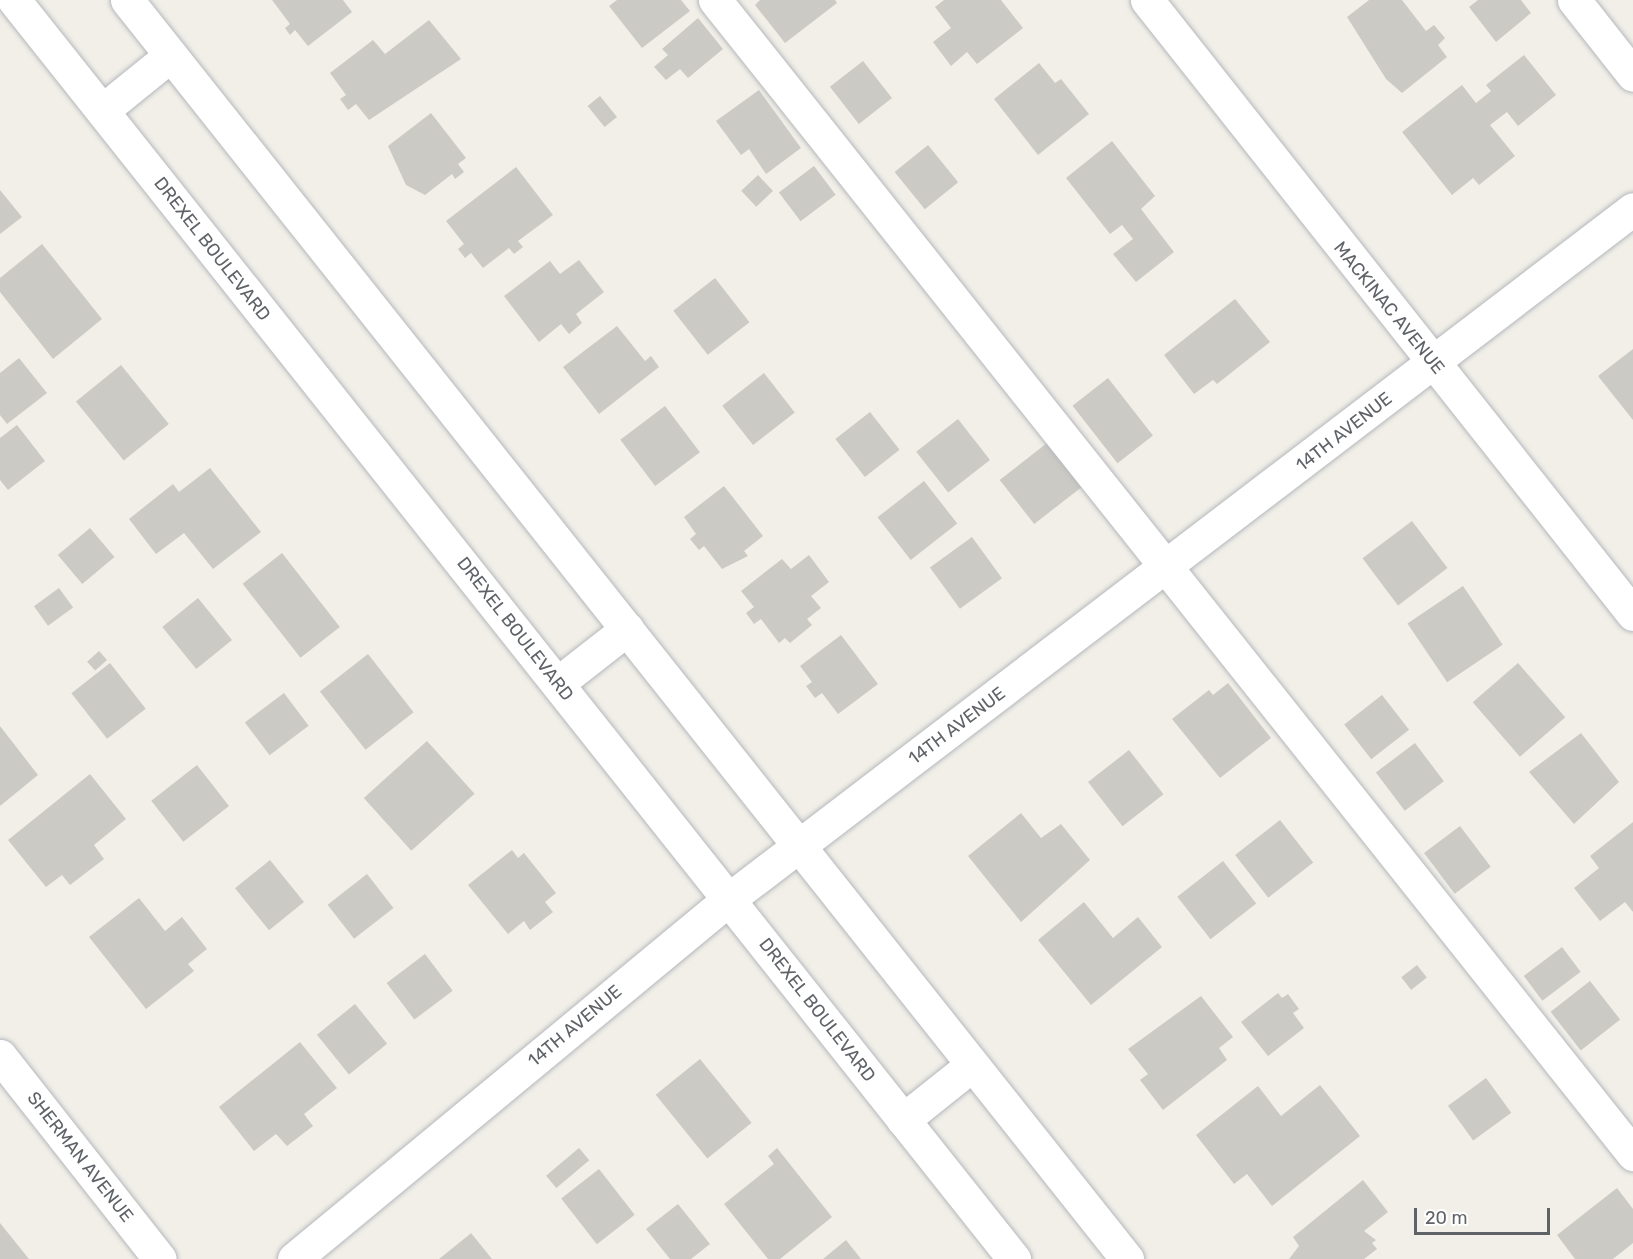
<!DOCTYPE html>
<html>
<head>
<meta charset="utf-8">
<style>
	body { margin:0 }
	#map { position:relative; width:1633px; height:1259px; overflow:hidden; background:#f1efe8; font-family:Rubik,sans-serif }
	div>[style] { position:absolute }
	.building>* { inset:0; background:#cccac5; transform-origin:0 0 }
	.roads { filter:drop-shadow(0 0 2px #b5b8bc) drop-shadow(0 0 2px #b5b8bc) }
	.minor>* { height:33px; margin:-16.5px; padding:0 16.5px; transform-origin:16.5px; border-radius:16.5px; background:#fff }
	span { translate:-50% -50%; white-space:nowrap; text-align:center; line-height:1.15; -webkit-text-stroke:6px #fff; paint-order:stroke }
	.street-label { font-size:18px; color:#5f6368 }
	.scale { position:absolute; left:1414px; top:1208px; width:136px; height:27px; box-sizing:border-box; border:3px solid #5f6368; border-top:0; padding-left:8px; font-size:18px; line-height:21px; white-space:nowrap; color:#5f6368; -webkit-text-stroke:4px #fff; paint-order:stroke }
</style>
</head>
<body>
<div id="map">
	<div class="building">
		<i style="clip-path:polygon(272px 0,343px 0,352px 12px,308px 46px,295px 30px,290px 35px,285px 28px,290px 24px)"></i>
		<i style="clip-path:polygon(617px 0,681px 0,690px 11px,642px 48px,609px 6px)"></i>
		<i style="clip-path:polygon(760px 0,835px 0,837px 3px,785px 43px,755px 5px)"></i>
		<i style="clip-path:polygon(944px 0,1001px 0,1023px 28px,977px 64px,967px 52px,951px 66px,933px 42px,951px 28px,935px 7px)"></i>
		<i style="clip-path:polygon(1369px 0,1402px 0,1426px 31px,1434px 25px,1445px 38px,1438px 45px,1447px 57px,1402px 93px,1386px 79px,1347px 17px)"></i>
		<i style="clip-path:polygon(1478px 0,1521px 0,1531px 13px,1496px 42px,1469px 7px)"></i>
		<i style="clip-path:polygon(698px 18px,723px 49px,688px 78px,680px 69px,666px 80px,654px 67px,668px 55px,662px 49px)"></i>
		<i style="clip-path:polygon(429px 20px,461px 59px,369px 120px,356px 104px,348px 110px,340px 99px,346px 95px,330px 73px,373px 40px,385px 54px)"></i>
		<i style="clip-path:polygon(1524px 55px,1556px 95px,1518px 126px,1507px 112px,1490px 125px,1515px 156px,1479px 185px,1473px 178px,1452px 195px,1402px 132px,1462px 85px,1476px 103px,1491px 91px,1486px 85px)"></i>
		<i style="left:863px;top:61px;width:47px;height:42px;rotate:52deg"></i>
		<i style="clip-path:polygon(1039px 63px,1055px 83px,1061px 79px,1089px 114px,1038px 155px,994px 99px)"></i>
		<i style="clip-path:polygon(759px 90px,801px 148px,766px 174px,749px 149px,741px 155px,716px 121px)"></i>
		<i style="left:600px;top:96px;width:27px;height:16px;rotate:51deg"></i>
		<i style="clip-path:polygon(431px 113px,466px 158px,458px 164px,464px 172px,455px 179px,452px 174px,425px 195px,406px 185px,388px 146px)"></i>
		<i style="clip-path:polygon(1112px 141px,1155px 196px,1141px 209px,1174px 252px,1136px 282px,1113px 254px,1133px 239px,1122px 225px,1110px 234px,1066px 178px)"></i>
		<i style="left:928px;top:145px;width:48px;height:43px;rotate:51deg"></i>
		<i style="left:814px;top:166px;width:36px;height:44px;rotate:53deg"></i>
		<i style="clip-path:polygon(516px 167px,553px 215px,518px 241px,523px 247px,514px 254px,509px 248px,483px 268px,471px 253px,465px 258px,458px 249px,464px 244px,446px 221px)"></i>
		<i style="left:758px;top:175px;width:22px;height:23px;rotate:47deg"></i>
		<i style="clip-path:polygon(0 190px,22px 217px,0 234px)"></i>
		<i style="clip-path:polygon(42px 244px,102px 319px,53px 359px,0 292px,0 278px)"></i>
		<i style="clip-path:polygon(579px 260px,604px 292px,576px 314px,582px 323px,569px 334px,561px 324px,539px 342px,504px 296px,550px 261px,560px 274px)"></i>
		<i style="left:715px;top:278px;width:56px;height:53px;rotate:52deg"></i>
		<i style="clip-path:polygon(1235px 299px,1270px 342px,1217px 384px,1213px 380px,1194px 394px,1164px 355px)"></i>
		<i style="clip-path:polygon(617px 326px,645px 361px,651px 356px,659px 367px,599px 414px,563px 367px)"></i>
		<i style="clip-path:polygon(1633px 349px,1633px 420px,1598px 376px)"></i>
		<i style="clip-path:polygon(19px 358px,47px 393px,7px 424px,0 415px,0 373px)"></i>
		<i style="left:121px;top:365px;width:76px;height:58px;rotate:51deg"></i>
		<i style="left:764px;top:373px;width:50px;height:53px;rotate:52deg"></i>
		<i style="left:1108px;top:378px;width:73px;height:45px;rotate:52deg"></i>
		<i style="left:665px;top:406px;width:58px;height:56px;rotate:53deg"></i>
		<i style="left:870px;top:412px;width:48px;height:44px;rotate:52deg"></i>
		<i style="left:958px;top:419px;width:52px;height:53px;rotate:52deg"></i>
		<i style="clip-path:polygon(17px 425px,45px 461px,8px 490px,0 480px,0 438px)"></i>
		<i style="left:1047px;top:443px;width:56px;height:60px;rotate:52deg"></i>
		<i style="clip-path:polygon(210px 468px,261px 532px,213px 569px,184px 533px,156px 554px,129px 519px,173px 484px,179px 492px)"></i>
		<i style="left:924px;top:481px;width:54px;height:59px;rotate:52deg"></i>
		<i style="clip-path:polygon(724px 486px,763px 536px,744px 551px,748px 556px,722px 569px,704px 546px,699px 550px,690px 539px,696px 534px,684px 517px)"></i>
		<i style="left:1412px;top:521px;width:59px;height:62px;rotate:53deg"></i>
		<i style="left:90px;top:528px;width:38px;height:42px;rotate:50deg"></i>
		<i style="left:972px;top:537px;width:51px;height:52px;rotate:54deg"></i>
		<i style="left:282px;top:553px;width:94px;height:50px;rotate:52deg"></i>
		<i style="clip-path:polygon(809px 555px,829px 582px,811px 596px,821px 608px,807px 619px,812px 625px,790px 643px,785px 638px,779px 643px,761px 619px,754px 624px,746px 613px,754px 607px,741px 591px,782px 559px,791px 569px)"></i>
		<i style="left:1463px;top:586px;width:71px;height:67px;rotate:56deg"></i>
		<i style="left:59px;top:588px;width:24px;height:31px;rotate:54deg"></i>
		<i style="left:198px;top:598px;width:54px;height:46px;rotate:51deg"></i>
		<i style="clip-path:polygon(841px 635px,878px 684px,838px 714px,822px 693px,815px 698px,806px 686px,812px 682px,800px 666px)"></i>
		<i style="left:99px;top:651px;width:12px;height:16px;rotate:48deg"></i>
		<i style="left:368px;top:654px;width:74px;height:61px;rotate:52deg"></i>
		<i style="left:110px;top:663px;width:58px;height:49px;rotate:52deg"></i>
		<i style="left:1518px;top:663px;width:72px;height:60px;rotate:49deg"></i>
		<i style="clip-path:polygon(1228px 683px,1271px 738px,1220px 778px,1172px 719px,1209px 690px,1213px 695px)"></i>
		<i style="left:284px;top:693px;width:41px;height:49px;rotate:53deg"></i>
		<i style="left:1382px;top:695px;width:44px;height:48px;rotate:52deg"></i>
		<i style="clip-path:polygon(0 726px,38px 775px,0 806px)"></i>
		<i style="clip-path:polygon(1581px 733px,1619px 782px,1574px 824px,1529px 772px)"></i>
		<i style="left:427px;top:741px;width:71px;height:85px;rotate:48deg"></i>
		<i style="left:1415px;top:743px;width:48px;height:49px;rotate:53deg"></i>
		<i style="left:1129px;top:750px;width:56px;height:52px;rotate:52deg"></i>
		<i style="left:197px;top:765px;width:52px;height:58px;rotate:52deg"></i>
		<i style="clip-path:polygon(90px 774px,126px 819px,94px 845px,104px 859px,70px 885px,62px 875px,46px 887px,8px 840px)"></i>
		<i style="clip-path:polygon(1021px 813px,1041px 838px,1061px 824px,1090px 860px,1021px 922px,968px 856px)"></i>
		<i style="left:1280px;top:820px;width:54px;height:57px;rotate:52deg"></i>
		<i style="clip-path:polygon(1633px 822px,1633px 912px,1625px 902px,1600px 921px,1574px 888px,1599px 868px,1590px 856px)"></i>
		<i style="left:1460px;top:826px;width:51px;height:45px;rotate:53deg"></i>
		<i style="clip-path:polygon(512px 850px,518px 858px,524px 853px,556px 893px,545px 902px,553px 912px,530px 930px,524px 921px,508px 934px,468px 885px)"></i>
		<i style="left:270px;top:860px;width:54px;height:45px;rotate:51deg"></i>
		<i style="left:1223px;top:861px;width:54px;height:58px;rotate:52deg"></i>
		<i style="left:367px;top:874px;width:43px;height:50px;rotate:52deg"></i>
		<i style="clip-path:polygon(139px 898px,165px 931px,182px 917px,207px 949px,188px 964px,194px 971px,146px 1009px,89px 937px)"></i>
		<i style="clip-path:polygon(1084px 902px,1113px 938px,1138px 917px,1162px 947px,1091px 1005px,1038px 940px)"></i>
		<i style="left:1562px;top:947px;width:31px;height:48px;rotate:53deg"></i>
		<i style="left:425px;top:954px;width:46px;height:48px;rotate:53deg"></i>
		<i style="left:1417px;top:965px;width:16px;height:20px;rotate:52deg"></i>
		<i style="left:1590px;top:981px;width:49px;height:50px;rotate:52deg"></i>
		<i style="clip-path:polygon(1278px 993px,1282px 998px,1288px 994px,1299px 1009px,1293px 1013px,1304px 1028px,1268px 1056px,1241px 1022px)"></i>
		<i style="clip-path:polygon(1201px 996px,1233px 1037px,1219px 1048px,1227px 1060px,1163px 1110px,1140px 1080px,1148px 1074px,1128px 1049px)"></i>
		<i style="left:355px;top:1004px;width:51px;height:49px;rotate:51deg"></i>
		<i style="clip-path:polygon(300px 1042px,337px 1088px,304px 1114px,313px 1126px,287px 1146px,276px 1134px,254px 1151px,219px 1107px)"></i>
		<i style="left:700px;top:1059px;width:82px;height:57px;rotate:51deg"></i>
		<i style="left:1486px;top:1078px;width:43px;height:47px;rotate:54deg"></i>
		<i style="clip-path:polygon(1320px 1085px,1360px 1136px,1272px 1206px,1247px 1174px,1234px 1184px,1196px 1135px,1258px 1086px,1281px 1116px)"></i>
		<i style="left:579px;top:1148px;width:16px;height:43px;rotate:50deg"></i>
		<i style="clip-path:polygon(777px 1148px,832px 1217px,780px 1259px,768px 1259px,724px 1204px,774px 1164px,768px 1156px)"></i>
		<i style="left:599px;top:1169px;width:58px;height:48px;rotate:52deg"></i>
		<i style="clip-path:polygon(1363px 1180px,1388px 1212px,1364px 1231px,1376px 1240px,1372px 1243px,1377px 1249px,1364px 1259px,1289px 1259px,1299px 1246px,1293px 1237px)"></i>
		<i style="clip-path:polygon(1617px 1188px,1633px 1209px,1633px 1243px,1613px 1259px,1575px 1259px,1557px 1235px)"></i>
		<i style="clip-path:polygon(678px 1204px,710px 1244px,691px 1259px,670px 1259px,646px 1229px)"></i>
		<i style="clip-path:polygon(0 1223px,29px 1259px,0 1259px)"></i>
		<i style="clip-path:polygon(471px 1233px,492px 1259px,439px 1259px,470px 1234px)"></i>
		<i style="clip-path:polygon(846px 1240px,861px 1259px,823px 1259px)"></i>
	</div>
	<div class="roads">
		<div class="minor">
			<i style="left:14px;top:0;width:1608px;rotate:51.54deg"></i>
			<i style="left:127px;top:0;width:1608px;rotate:51.54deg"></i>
			<i style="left:715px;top:0;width:1475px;rotate:51.5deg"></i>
			<i style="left:1147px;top:0;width:783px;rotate:51.64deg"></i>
			<i style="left:1574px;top:0;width:95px;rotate:51.8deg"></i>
			<i style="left:103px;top:110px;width:87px;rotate:-39deg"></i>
			<i style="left:558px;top:683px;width:88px;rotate:-38deg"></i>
			<i style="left:0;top:1056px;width:258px;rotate:51.8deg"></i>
			<i style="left:903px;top:1120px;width:88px;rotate:-38.6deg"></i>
			<i style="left:294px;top:1259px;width:565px;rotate:-39.61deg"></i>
			<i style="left:729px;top:899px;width:1137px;rotate:-37.35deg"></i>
		</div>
	</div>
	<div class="street-label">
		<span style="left:212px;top:249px;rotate:52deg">DREXEL BOULEVARD</span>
		<span style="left:1389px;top:308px;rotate:51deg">MACKINAC AVENUE</span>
		<span style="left:1344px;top:432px;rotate:-38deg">14TH AVENUE</span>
		<span style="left:515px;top:629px;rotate:52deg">DREXEL BOULEVARD</span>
		<span style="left:957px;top:726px;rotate:-37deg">14TH AVENUE</span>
		<span style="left:817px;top:1010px;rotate:52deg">DREXEL BOULEVARD</span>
		<span style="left:575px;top:1026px;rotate:-40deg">14TH AVENUE</span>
		<span style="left:80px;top:1157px;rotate:52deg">SHERMAN AVENUE</span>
	</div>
	<div class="scale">20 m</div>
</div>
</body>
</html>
